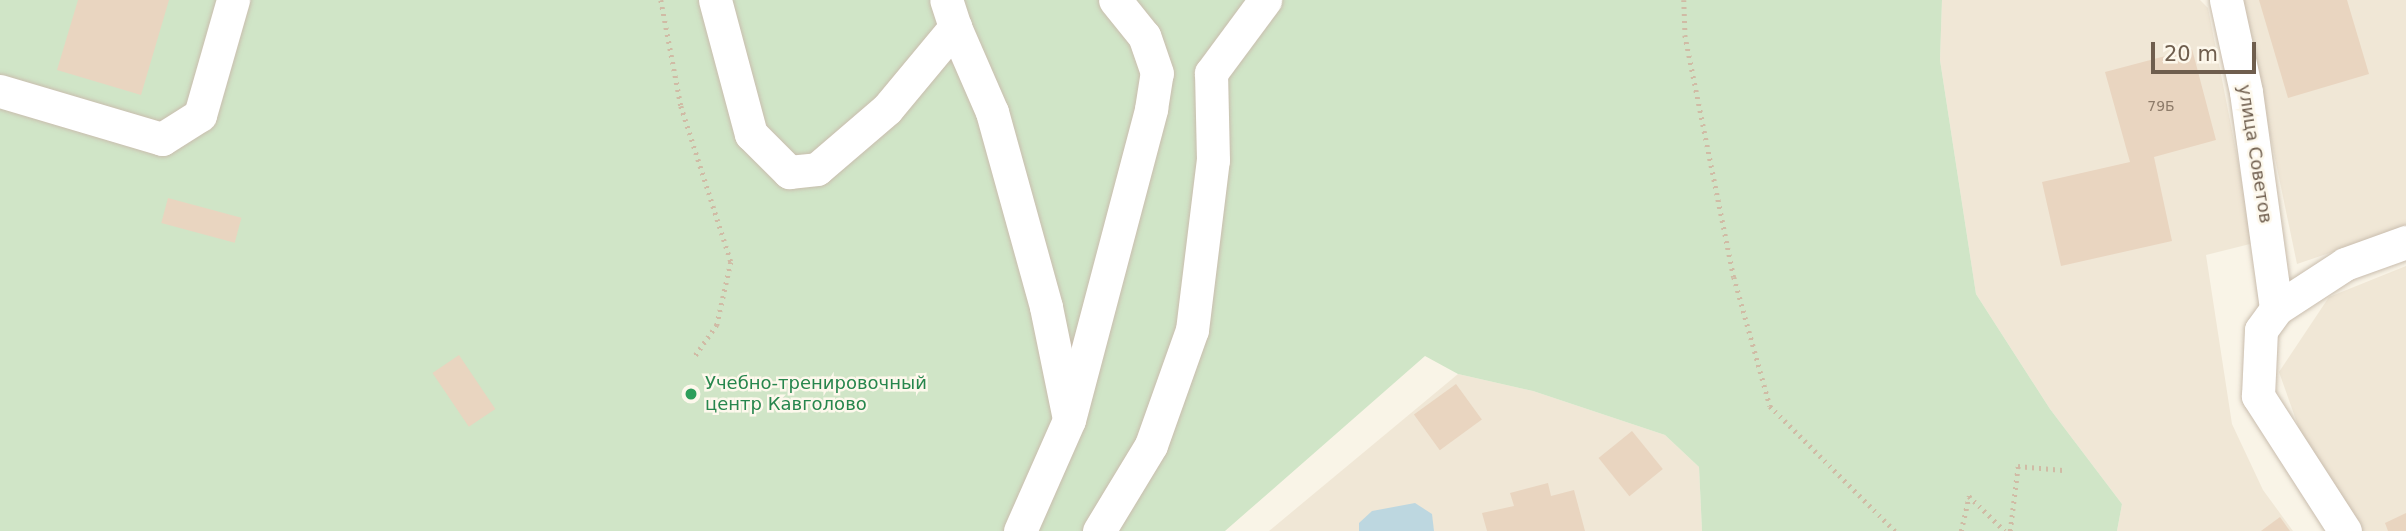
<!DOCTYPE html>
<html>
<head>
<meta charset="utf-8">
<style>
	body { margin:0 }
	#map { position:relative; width:2406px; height:531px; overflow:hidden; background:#f9f4e7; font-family:"DejaVu Sans",sans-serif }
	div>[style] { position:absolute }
	.residential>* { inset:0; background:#f0e7d6 }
	.green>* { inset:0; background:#d0e5c7 }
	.water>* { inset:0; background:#bdd7e0 }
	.building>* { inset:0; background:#e9d5c0; transform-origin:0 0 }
	.path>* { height:4.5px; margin-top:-2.25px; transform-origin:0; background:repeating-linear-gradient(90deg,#d0bba5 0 2px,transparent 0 7px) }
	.roads { filter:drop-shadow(0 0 2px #c9bdae) drop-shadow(0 0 2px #c9bdae) }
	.minor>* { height:33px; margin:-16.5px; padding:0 16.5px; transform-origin:16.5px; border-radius:16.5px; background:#fff }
	.dots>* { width:19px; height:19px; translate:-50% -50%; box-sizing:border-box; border:4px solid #fdf8ec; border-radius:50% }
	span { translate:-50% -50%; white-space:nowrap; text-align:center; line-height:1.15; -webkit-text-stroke:5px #fdf8ec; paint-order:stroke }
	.number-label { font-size:14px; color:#8e7c6a }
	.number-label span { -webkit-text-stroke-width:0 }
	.street-label { font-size:18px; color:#6f5e4e }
	.leisure-label { font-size:18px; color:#27864d }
	.left { translate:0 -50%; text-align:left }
	.scale { position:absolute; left:2151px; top:42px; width:105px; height:32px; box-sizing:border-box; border:4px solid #6f5e4e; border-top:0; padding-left:9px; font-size:21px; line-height:24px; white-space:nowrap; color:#6f5e4e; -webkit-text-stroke:5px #fdf8ec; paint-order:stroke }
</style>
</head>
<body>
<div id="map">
	<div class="residential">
		<i style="clip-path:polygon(1942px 0,2200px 0,2208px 8px,2254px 243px,2206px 255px,2232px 424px,2263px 490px,2293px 531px,2117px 531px,2122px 504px,2050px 409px,1976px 294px,1940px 60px)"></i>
		<i style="clip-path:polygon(2242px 0,2406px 0,2406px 227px,2297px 264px)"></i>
		<i style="clip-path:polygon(2406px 266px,2406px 531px,2361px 531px,2306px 448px,2279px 372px,2329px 297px)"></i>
		<i style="clip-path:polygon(1458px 374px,1533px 391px,1665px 435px,1699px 467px,1702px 531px,1269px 531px)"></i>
	</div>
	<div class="green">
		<i style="clip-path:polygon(0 0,1942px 0,1940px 60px,1976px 294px,2050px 409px,2122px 504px,2117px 531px,1702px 531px,1699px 467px,1665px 435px,1533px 391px,1458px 374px,1425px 356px,1225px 531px,0 531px)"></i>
	</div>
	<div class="water">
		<i style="clip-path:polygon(1415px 503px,1432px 514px,1434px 531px,1359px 531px,1359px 523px,1372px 511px)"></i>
	</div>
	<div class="building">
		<i style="clip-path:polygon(78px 0,169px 0,141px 95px,57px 70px)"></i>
		<i style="clip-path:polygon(2259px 0,2347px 0,2369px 74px,2288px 98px)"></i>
		<i style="clip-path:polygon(2192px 49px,2216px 140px,2154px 157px,2172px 241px,2061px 266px,2042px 182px,2130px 162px,2105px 72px)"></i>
		<i style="left:168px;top:198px;width:76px;height:26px;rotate:15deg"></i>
		<i style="left:459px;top:355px;width:65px;height:32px;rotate:56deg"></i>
		<i style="left:1456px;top:384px;width:44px;height:52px;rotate:54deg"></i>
		<i style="left:1632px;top:431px;width:49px;height:43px;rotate:51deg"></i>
		<i style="clip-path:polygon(1548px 483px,1551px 496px,1574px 490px,1585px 531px,1487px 531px,1482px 513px,1514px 506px,1510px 493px)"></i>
		<i style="clip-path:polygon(2406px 513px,2406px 531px,2388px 531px,2385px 523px)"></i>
		<i style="clip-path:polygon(2280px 517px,2290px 531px,2261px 531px)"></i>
	</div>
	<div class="path">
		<i style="left:661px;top:0;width:108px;rotate:79.3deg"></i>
		<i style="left:681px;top:106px;width:164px;rotate:72.2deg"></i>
		<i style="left:731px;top:262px;width:65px;rotate:102.5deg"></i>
		<i style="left:717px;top:325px;width:39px;rotate:125deg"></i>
		<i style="left:1684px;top:0;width:35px;rotate:88deg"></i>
		<i style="left:1685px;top:35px;width:247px;rotate:78.6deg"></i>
		<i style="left:1734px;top:277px;width:134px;rotate:74.4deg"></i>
		<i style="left:1770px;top:406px;width:177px;rotate:45deg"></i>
		<i style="left:1961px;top:531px;width:36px;rotate:-77deg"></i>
		<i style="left:1969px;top:496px;width:50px;rotate:44.2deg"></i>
		<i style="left:2010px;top:531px;width:65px;rotate:-83deg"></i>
		<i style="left:2018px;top:466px;width:45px;rotate:5.1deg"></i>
	</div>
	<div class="roads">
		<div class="minor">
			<i style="left:715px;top:0;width:139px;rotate:75deg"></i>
			<i style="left:751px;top:134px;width:54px;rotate:45deg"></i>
			<i style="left:789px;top:172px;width:28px;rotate:-6deg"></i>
			<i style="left:817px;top:169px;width:92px;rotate:-40.6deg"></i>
			<i style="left:887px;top:109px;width:107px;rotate:-50.3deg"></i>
			<i style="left:955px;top:27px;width:28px;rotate:-108deg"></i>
			<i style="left:2226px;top:0;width:94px;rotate:77.7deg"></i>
			<i style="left:2246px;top:92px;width:219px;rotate:82.1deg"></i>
			<i style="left:955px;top:27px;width:93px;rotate:66.5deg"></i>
			<i style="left:992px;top:112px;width:202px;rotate:74.5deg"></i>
			<i style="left:1046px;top:307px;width:109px;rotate:78.4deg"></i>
			<i style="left:0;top:91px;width:169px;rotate:16.5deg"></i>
			<i style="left:162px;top:139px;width:45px;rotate:-32.3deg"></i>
			<i style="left:200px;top:115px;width:120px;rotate:-74deg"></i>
			<i style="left:1020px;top:531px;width:121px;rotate:-66.2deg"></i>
			<i style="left:1069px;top:420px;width:322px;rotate:-75.2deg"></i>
			<i style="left:1151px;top:109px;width:36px;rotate:-81deg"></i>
			<i style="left:1157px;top:73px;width:39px;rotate:-109deg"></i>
			<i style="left:1144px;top:36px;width:46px;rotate:-128.9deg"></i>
			<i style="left:1099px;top:531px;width:100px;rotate:-58.8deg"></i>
			<i style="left:1151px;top:445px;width:122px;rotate:-70.4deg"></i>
			<i style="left:1192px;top:330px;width:171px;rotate:-83deg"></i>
			<i style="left:1213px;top:160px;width:87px;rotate:-91.3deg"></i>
			<i style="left:1211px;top:73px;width:91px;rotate:-53.5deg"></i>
			<i style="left:2345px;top:531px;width:161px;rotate:-122.8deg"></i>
			<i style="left:2258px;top:396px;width:66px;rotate:-87.4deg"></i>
			<i style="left:2261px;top:330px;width:26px;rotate:-54deg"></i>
			<i style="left:2276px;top:309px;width:82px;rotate:-33.1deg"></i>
			<i style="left:2345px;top:264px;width:65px;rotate:-19.8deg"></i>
		</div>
	</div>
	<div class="dots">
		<i style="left:691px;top:394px;background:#2e9e5b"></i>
	</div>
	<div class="number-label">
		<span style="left:2161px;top:106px">79Б</span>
	</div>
	<div class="street-label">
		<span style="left:2255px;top:154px;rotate:81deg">улица Советов</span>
	</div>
	<div class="leisure-label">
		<span class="left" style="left:705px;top:394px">Учебно-тренировочный<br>центр Кавголово</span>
	</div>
	<div class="scale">20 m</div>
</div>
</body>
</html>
